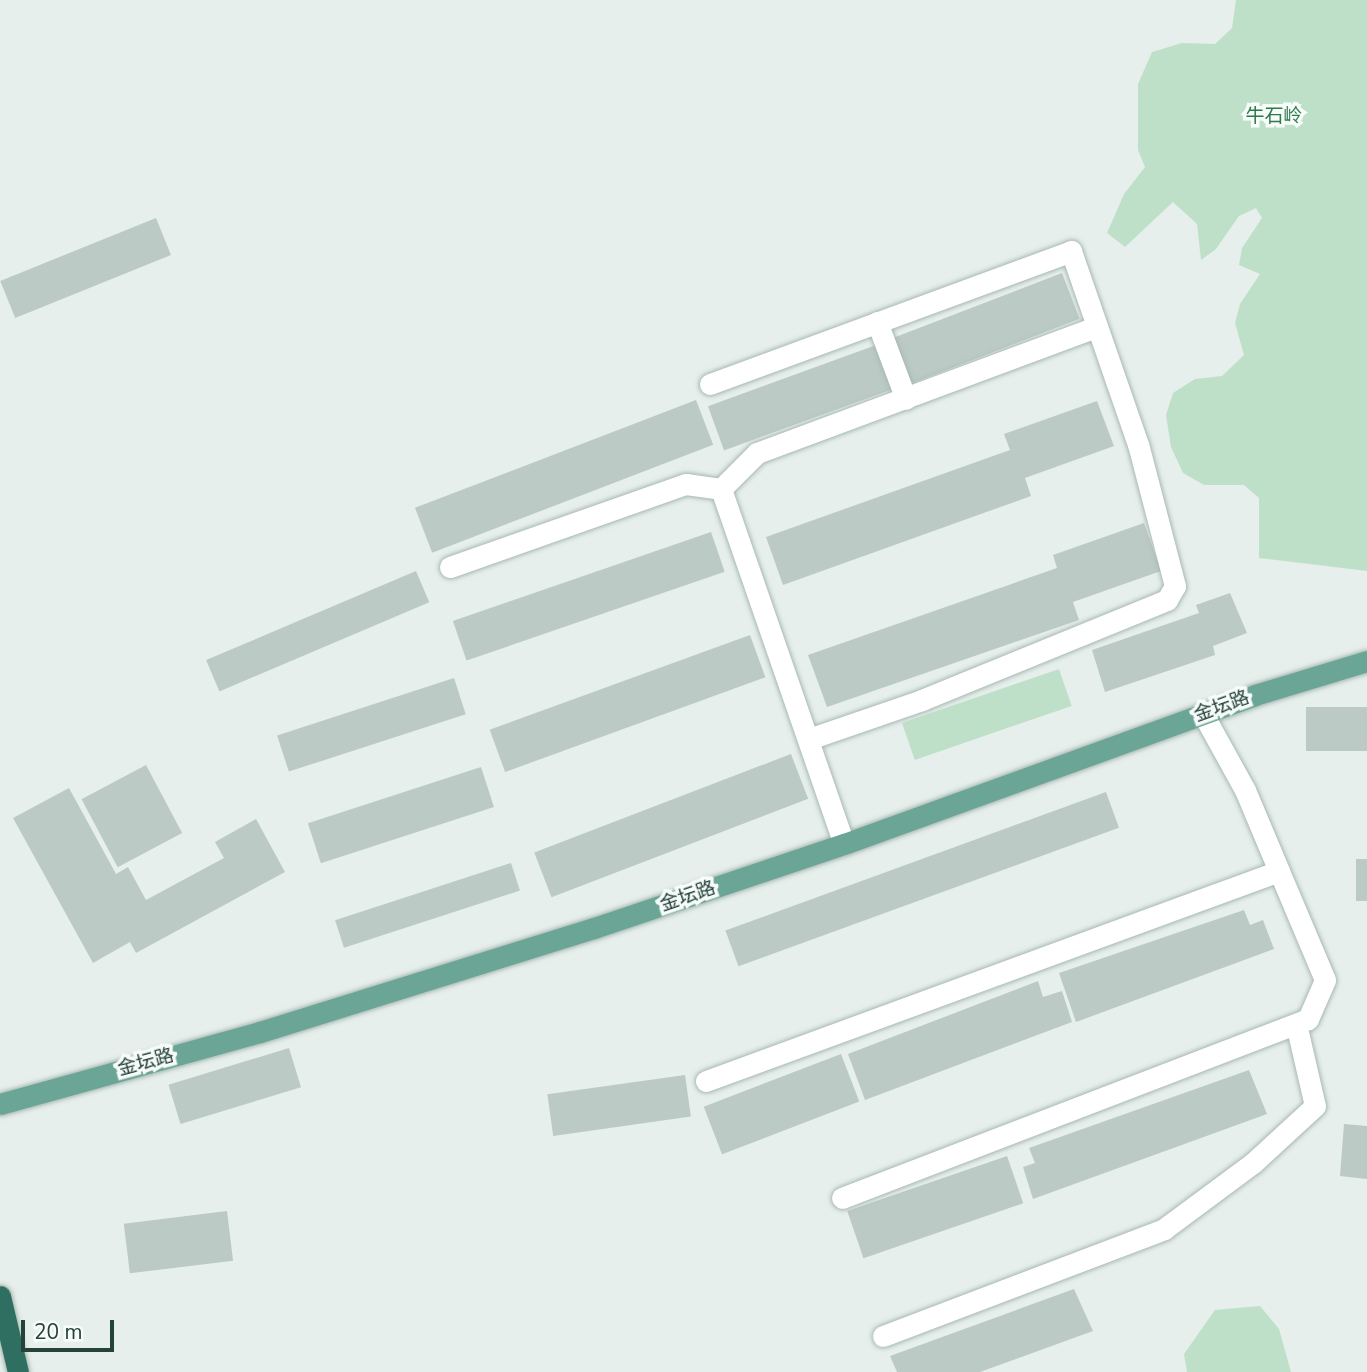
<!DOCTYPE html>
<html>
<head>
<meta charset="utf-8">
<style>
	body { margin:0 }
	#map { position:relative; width:1367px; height:1372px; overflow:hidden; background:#e6efeb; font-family:"Nunito Sans","Noto Sans SC",sans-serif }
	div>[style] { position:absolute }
	.green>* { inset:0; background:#bfe0c8; transform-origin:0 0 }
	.building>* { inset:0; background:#bbcac4; transform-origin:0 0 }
	.roads { filter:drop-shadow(0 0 2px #a8b8b2) drop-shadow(0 0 2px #a8b8b2) }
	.minor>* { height:21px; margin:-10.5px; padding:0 10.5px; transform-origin:10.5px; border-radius:10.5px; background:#fff }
	.major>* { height:21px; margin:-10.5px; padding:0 10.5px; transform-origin:10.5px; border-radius:10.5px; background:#6aa596 }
	.highway>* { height:21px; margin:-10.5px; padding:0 10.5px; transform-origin:10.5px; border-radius:10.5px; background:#2f6f62 }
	span { translate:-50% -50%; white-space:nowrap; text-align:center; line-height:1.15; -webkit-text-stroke:7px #f7fbf9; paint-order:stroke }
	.park-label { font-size:19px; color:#2d7a4b }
	.street-label { font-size:19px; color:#24423a }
	.scale { position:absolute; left:21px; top:1320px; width:93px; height:32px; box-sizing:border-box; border:4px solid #24423a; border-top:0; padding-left:9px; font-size:21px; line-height:24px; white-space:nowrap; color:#24423a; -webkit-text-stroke:5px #f7fbf9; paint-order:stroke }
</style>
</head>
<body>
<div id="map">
	<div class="green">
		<i style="clip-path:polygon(1236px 0,1367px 0,1367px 571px,1259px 558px,1259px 498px,1244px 485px,1204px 485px,1183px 473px,1171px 447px,1166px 415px,1173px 393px,1195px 379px,1222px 376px,1244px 355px,1235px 323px,1240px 304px,1260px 274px,1239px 265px,1242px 248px,1262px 218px,1256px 208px,1239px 216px,1216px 249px,1201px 260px,1197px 224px,1173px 202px,1125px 247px,1107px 233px,1124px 194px,1145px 167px,1138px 150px,1138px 84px,1152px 52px,1182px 43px,1215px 44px,1232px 28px)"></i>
		<i style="left:1059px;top:669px;width:39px;height:166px;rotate:71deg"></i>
		<i style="clip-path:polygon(1260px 1306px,1279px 1329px,1291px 1372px,1187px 1372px,1184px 1354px,1215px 1310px)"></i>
	</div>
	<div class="building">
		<i style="left:156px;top:218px;width:40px;height:168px;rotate:68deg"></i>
		<i style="left:1062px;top:273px;width:49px;height:186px;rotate:69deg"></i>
		<i style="left:879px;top:344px;width:47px;height:182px;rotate:70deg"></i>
		<i style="left:696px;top:400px;width:48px;height:301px;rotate:69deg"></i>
		<i style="clip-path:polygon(1097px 401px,1114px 446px,1025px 478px,1031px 496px,783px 585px,766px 537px,1010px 450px,1004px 434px)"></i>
		<i style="clip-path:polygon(1144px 523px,1161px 571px,1073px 602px,1079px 620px,827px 707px,808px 655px,1057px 568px,1053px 555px)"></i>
		<i style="left:711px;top:532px;width:42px;height:273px;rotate:71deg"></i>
		<i style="left:416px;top:571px;width:34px;height:228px;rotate:67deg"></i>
		<i style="clip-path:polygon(1230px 593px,1247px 633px,1213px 646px,1215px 655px,1105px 692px,1092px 650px,1199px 613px,1196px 605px)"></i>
		<i style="left:750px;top:635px;width:45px;height:277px;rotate:70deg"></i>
		<i style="left:454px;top:678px;width:38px;height:186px;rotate:72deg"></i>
		<i style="left:1367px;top:707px;width:44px;height:61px;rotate:90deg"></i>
		<i style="left:791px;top:754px;width:48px;height:275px;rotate:69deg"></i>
		<i style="left:146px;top:765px;width:77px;height:73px;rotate:62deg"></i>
		<i style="left:481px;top:767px;width:42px;height:182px;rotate:72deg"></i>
		<i style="clip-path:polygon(69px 788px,116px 874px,128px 867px,146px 900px,224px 858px,215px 842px,256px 819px,285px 872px,136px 953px,130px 942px,93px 963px,13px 818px)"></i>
		<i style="left:1106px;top:792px;width:38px;height:405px;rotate:70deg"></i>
		<i style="left:1367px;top:859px;width:42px;height:11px;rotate:90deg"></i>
		<i style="left:511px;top:863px;width:29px;height:185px;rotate:72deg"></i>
		<i style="clip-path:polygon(1244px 910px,1250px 925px,1263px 920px,1274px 949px,1076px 1022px,1059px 973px)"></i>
		<i style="clip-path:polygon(1038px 981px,1043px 997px,1062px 991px,1072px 1022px,865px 1100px,848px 1054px)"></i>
		<i style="left:289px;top:1048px;width:41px;height:126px;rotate:73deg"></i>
		<i style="left:841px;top:1054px;width:51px;height:147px;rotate:69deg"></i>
		<i style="clip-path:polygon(1249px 1070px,1267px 1114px,1033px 1199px,1023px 1167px,1035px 1163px,1029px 1148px)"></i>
		<i style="left:685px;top:1075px;width:42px;height:139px;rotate:82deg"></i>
		<i style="clip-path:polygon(1344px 1124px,1367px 1126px,1367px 1179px,1340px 1176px)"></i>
		<i style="left:1007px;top:1156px;width:50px;height:169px;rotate:71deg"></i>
		<i style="left:227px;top:1211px;width:50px;height:104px;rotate:83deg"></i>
		<i style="clip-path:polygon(1074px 1289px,1093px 1331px,980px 1372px,897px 1372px,890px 1356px)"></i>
	</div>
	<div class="roads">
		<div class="minor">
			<i style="left:877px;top:322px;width:82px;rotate:69.4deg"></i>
			<i style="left:710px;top:384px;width:385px;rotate:-20.2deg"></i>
			<i style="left:1071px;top:251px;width:204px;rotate:70.9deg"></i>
			<i style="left:1138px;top:444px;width:147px;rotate:75.4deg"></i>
			<i style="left:1175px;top:586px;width:16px;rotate:120deg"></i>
			<i style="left:1167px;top:600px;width:265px;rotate:157.8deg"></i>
			<i style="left:922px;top:700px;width:120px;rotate:161deg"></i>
			<i style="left:721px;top:489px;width:51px;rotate:-45deg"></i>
			<i style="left:757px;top:453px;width:362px;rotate:-20.4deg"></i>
			<i style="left:450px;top:567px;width:250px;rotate:-19.4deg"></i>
			<i style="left:686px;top:484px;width:35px;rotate:8deg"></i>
			<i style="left:721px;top:489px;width:376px;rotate:70.9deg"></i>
			<i style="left:1203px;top:714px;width:87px;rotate:61.1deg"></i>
			<i style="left:1245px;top:790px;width:88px;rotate:67.2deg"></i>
			<i style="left:706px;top:1081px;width:610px;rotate:-20.13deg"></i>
			<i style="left:1279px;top:871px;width:118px;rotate:67.1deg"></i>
			<i style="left:1325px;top:980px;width:43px;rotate:113.6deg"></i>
			<i style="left:1308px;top:1019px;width:499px;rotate:159deg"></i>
			<i style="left:883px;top:1336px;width:301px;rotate:-20.8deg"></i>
			<i style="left:1164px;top:1229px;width:111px;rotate:-36.6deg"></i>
			<i style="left:1253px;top:1163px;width:84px;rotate:-42.6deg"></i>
			<i style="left:1315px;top:1106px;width:84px;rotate:-103deg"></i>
		</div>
		<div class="major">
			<i style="left:0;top:1104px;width:270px;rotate:-15.5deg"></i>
			<i style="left:260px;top:1032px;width:350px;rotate:-17.3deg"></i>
			<i style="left:594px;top:928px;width:264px;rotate:-18.6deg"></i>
			<i style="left:844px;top:844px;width:437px;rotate:-19.9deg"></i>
			<i style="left:1255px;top:695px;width:117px;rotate:-16.9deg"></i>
		</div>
		<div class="highway">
			<i style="left:0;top:1296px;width:78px;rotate:76.7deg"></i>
		</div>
	</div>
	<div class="park-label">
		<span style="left:1274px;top:117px">牛石岭</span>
	</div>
	<div class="street-label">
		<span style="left:1222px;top:707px;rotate:-20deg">金坛路</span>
		<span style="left:688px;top:897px;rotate:-19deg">金坛路</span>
		<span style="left:146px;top:1063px;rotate:-15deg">金坛路</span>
	</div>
	<div class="scale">20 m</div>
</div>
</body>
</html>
